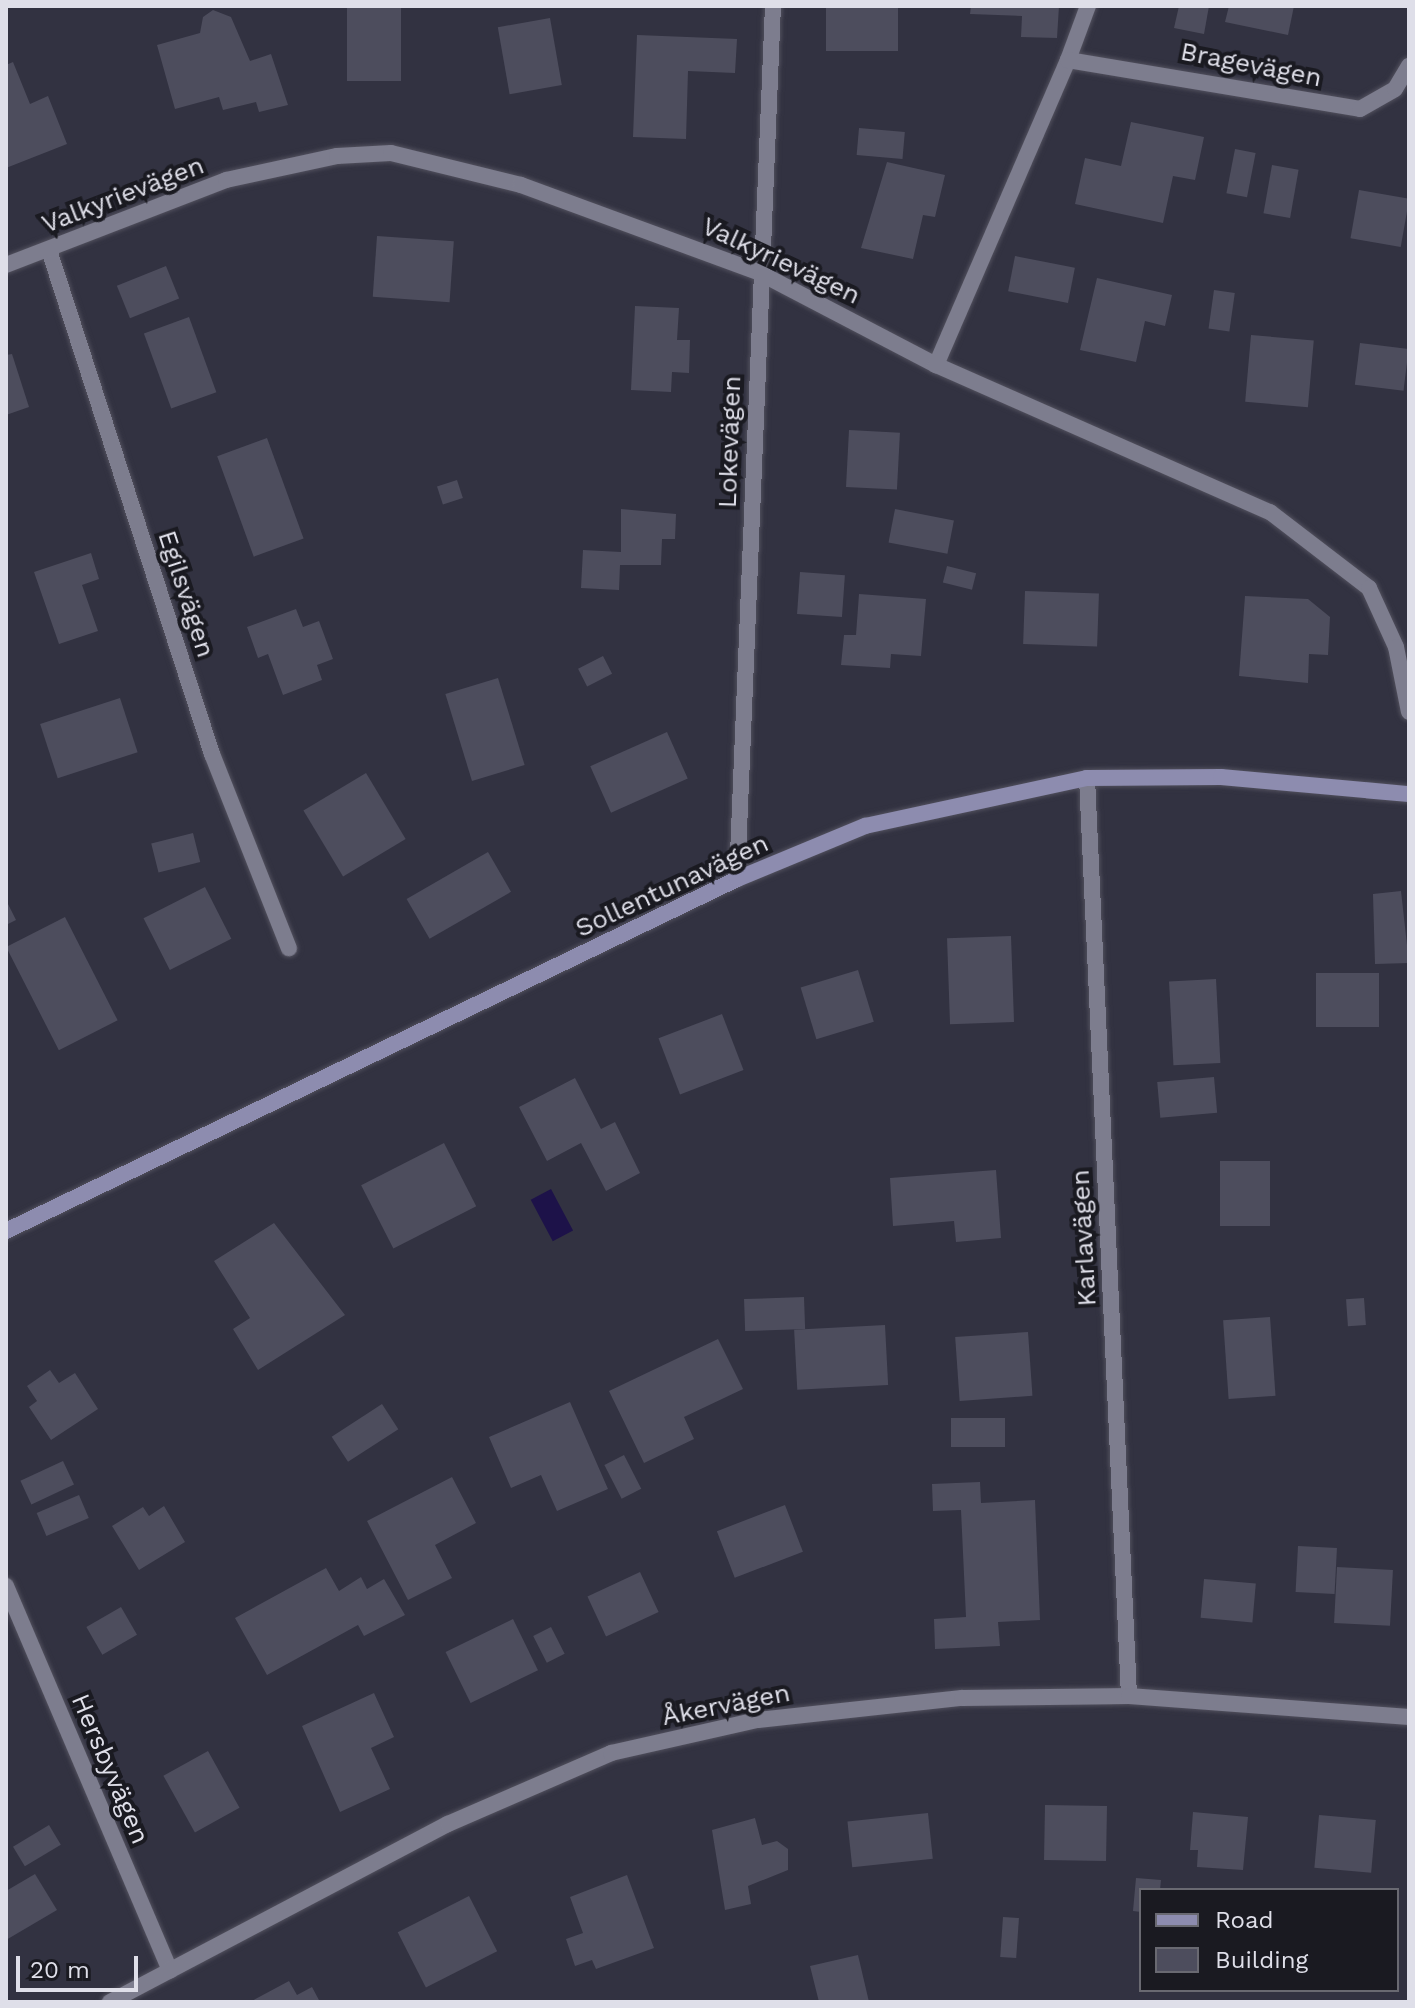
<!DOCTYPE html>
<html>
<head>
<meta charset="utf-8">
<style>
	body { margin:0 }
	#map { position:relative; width:1415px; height:2008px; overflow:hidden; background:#323241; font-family:"Work Sans",sans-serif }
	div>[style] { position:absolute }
	.water>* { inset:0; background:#1d1249; transform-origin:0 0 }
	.building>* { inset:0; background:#4d4d5d; transform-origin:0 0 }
	.roads { filter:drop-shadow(0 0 2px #51505d) drop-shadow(0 0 2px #51505d) }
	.street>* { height:16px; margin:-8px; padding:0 8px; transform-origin:8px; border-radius:8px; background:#7d7d8e }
	.secondary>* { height:16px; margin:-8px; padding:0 8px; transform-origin:8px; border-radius:8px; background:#8d8caf }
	span { translate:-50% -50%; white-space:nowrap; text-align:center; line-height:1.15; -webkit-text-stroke:8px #1a1a21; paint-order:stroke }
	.street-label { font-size:26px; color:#dfdfe9 }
	.frame { position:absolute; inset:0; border:8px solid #dfdfe9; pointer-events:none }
	.legend { position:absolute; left:1139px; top:1888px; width:260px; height:104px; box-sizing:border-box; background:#1a1a21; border:2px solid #696971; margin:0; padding:10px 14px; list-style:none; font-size:24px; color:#dfdfe9 }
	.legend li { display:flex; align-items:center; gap:16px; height:40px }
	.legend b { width:40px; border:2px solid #696971 }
	.scale { position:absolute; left:16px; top:1956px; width:122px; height:36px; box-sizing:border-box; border:4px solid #dfdfe9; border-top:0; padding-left:10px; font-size:24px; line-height:28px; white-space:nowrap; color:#dfdfe9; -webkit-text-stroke:6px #1a1a21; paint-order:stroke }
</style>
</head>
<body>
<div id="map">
	<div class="water">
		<i style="left:551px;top:1189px;width:47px;height:23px;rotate:62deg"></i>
	</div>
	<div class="building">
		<i style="left:347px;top:6px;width:54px;height:75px"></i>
		<i style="left:826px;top:6px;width:72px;height:45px"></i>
		<i style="clip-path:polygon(971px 6px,1059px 6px,1057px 38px,1021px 37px,1022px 16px,970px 14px)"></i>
		<i style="clip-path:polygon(1179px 6px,1209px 6px,1204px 34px,1174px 28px)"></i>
		<i style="clip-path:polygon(1229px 6px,1294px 6px,1288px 35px,1225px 22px)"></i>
		<i style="clip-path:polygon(213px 10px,231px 17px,250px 61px,271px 54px,288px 105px,259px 112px,256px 102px,223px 110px,219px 97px,175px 109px,157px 45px,200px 33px,203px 17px)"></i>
		<i style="left:550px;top:18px;width:68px;height:53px;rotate:80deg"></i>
		<i style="clip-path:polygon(637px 35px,737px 39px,735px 73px,688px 71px,686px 139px,633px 137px)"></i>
		<i style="clip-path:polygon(13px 62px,30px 104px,48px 96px,67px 144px,6px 168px,6px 65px)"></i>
		<i style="clip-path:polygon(1131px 122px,1204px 137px,1195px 180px,1173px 176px,1163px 223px,1075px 204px,1085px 158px,1121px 166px)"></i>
		<i style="left:859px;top:128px;width:46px;height:27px;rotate:5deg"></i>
		<i style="left:1235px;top:149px;width:21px;height:45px;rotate:11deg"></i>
		<i style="clip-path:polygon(887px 162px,945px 175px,935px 217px,923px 215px,913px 259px,861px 248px)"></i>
		<i style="left:1272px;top:165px;width:27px;height:49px;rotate:10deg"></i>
		<i style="left:1359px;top:190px;width:51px;height:49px;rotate:10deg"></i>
		<i style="left:377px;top:236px;width:77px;height:61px;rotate:4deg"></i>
		<i style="left:1015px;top:256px;width:61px;height:36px;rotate:11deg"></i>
		<i style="left:166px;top:266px;width:35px;height:53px;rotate:68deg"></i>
		<i style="clip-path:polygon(1097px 278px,1172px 295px,1165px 326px,1145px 321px,1136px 362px,1080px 350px)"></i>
		<i style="left:1214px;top:290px;width:21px;height:39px;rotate:8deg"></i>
		<i style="clip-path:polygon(635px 306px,679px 308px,677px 340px,690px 340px,689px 373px,672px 372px,671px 392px,631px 390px)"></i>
		<i style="left:189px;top:317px;width:80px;height:48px;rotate:70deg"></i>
		<i style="left:1251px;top:335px;width:63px;height:67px;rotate:5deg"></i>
		<i style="left:1360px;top:343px;width:49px;height:42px;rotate:7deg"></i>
		<i style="clip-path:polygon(12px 354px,29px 407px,6px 415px,6px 355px)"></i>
		<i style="left:849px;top:430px;width:51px;height:57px;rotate:3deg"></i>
		<i style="left:267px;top:438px;width:107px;height:53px;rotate:70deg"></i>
		<i style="left:457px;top:480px;width:19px;height:21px;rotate:72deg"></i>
		<i style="clip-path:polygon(621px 509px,676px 514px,675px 539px,662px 539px,661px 565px,620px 565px,619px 590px,581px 588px,583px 550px,621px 552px)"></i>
		<i style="left:895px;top:509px;width:60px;height:34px;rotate:11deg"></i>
		<i style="clip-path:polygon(91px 553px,99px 579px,82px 585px,98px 631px,59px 644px,34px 572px)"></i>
		<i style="left:947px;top:566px;width:30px;height:17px;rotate:14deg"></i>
		<i style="left:800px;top:572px;width:45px;height:42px;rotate:4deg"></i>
		<i style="left:1025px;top:591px;width:74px;height:53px;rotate:2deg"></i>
		<i style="clip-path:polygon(859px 594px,926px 599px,921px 656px,891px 654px,890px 668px,841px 665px,844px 635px,856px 635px)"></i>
		<i style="clip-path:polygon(1245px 596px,1308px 599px,1330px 617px,1328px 655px,1309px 654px,1308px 683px,1239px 676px)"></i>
		<i style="clip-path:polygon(296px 609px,303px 627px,319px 621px,333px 659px,317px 665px,322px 680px,283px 695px,268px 654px,258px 658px,247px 627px)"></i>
		<i style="left:603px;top:656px;width:20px;height:28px;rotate:63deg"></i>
		<i style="left:498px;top:678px;width:91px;height:55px;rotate:73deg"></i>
		<i style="left:120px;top:698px;width:57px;height:84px;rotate:72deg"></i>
		<i style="left:667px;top:732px;width:51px;height:84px;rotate:66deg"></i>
		<i style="left:366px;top:773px;width:77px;height:73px;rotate:59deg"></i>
		<i style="left:193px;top:833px;width:30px;height:43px;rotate:76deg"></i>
		<i style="left:488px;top:852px;width:46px;height:94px;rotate:60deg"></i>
		<i style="left:205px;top:887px;width:58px;height:69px;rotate:63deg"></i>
		<i style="clip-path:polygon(1401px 891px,1409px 963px,1375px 964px,1373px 894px)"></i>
		<i style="clip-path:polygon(6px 900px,16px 920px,6px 925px)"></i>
		<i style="left:65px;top:917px;width:116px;height:66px;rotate:63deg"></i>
		<i style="left:1011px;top:936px;width:86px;height:64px;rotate:88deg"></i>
		<i style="left:858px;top:970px;width:54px;height:60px;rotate:73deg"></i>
		<i style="left:1379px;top:973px;width:54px;height:63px;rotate:90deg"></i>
		<i style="left:1216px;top:979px;width:84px;height:47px;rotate:87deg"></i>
		<i style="left:722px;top:1014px;width:60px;height:68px;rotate:69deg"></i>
		<i style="left:1214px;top:1077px;width:36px;height:57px;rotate:85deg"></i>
		<i style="clip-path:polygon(575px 1078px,601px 1129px,615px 1122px,640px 1173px,606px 1191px,581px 1143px,547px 1161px,519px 1107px)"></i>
		<i style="left:444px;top:1143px;width:71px;height:93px;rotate:63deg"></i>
		<i style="left:1270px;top:1161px;width:65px;height:50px;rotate:90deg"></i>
		<i style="clip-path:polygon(996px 1170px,1001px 1238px,956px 1242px,954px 1221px,893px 1226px,890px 1178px)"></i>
		<i style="clip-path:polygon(274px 1223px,345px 1315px,258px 1370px,233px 1329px,250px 1318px,214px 1261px)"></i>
		<i style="left:804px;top:1297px;width:32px;height:60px;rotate:88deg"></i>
		<i style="left:1364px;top:1298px;width:27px;height:18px;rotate:86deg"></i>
		<i style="left:1270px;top:1317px;width:79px;height:47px;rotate:86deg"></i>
		<i style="left:885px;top:1325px;width:60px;height:91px;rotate:87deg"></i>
		<i style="left:1028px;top:1332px;width:64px;height:73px;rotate:86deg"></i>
		<i style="clip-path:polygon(718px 1339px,743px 1389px,684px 1417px,694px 1439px,644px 1463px,609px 1391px)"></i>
		<i style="clip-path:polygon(50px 1370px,59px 1383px,75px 1373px,98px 1409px,51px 1440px,29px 1407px,37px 1401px,27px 1386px)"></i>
		<i style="clip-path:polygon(570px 1402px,608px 1489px,557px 1511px,541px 1475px,511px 1488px,489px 1437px)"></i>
		<i style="left:382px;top:1404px;width:30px;height:60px;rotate:57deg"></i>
		<i style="left:1005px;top:1418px;width:29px;height:54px;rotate:90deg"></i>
		<i style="left:624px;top:1455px;width:38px;height:22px;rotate:63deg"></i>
		<i style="left:63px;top:1461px;width:26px;height:47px;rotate:65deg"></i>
		<i style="clip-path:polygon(452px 1477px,476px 1523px,435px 1545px,452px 1578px,408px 1600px,367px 1521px)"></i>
		<i style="clip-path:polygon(980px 1482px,981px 1503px,1035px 1500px,1040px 1620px,998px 1622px,1000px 1646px,935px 1649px,934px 1619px,966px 1617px,961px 1510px,933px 1511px,932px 1484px)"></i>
		<i style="left:79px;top:1495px;width:25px;height:46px;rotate:67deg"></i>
		<i style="left:785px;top:1505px;width:50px;height:73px;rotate:69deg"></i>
		<i style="clip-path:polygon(164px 1506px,185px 1542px,139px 1570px,112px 1526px,143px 1507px,149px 1516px)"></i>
		<i style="left:1298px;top:1546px;width:39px;height:46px;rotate:3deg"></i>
		<i style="left:1337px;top:1567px;width:56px;height:56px;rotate:3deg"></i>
		<i style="clip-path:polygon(326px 1568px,339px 1591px,361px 1577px,367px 1589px,384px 1579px,405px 1615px,364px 1636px,358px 1625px,267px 1675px,235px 1618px)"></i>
		<i style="left:640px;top:1572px;width:44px;height:58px;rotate:65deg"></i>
		<i style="left:1204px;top:1579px;width:52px;height:39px;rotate:5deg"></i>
		<i style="left:121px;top:1607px;width:32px;height:40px;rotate:60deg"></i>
		<i style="left:513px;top:1619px;width:57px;height:75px;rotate:64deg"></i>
		<i style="left:551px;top:1627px;width:30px;height:20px;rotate:63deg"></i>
		<i style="clip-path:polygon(374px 1693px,394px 1737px,371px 1748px,390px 1789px,340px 1812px,302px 1726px)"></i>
		<i style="left:208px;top:1751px;width:65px;height:51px;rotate:61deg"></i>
		<i style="left:1045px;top:1805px;width:62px;height:55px;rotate:1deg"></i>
		<i style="clip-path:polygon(1193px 1812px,1248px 1817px,1243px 1870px,1197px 1867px,1198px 1850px,1190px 1850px)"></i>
		<i style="left:928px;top:1813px;width:46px;height:81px;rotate:84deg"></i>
		<i style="left:1319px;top:1815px;width:57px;height:53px;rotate:5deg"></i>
		<i style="clip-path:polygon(755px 1818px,762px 1845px,777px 1841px,788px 1849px,788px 1870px,748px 1886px,751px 1904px,725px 1910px,712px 1830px)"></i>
		<i style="left:49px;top:1825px;width:23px;height:42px;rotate:59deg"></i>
		<i style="clip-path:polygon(35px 1874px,57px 1910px,6px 1940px,6px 1891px)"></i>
		<i style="clip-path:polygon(627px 1875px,654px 1948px,596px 1969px,592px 1960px,575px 1966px,566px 1939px,583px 1933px,570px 1897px)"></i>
		<i style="clip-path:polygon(1136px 1878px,1161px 1880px,1160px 1890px,1141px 1890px,1141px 1912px,1133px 1911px)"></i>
		<i style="left:469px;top:1896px;width:62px;height:80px;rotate:63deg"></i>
		<i style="left:1003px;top:1917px;width:16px;height:40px;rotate:4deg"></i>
		<i style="clip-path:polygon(858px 1955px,869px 2002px,819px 2002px,810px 1966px)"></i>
		<i style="clip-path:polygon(289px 1981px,297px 1995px,312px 1987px,320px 2002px,250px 2002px)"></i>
	</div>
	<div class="roads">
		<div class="street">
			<i style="left:1068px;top:60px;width:58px;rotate:-69.7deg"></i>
			<i style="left:49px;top:250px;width:530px;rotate:72.08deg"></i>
			<i style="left:212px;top:754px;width:209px;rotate:68.4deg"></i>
			<i style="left:6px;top:265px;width:236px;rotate:-21.1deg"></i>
			<i style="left:226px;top:180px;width:114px;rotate:-12.2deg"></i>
			<i style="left:337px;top:156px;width:54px;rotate:-3.2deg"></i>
			<i style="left:391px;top:153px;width:134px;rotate:13.8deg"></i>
			<i style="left:521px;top:185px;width:255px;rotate:20.2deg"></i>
			<i style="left:760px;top:273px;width:199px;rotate:27.6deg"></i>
			<i style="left:936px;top:365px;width:365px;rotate:23.8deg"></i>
			<i style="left:1270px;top:512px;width:125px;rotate:37.5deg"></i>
			<i style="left:1369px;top:588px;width:65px;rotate:65.4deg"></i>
			<i style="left:1396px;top:647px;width:66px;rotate:78.7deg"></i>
			<i style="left:936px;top:365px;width:332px;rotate:-66.6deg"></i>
			<i style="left:1068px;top:60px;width:296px;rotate:9.5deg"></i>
			<i style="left:1360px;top:109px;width:40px;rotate:-29.7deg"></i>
			<i style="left:1395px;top:89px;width:27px;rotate:-59deg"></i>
			<i style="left:1087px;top:778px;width:919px;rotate:87.38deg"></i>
			<i style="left:737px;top:879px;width:874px;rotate:-87.64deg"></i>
			<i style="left:6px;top:1586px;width:418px;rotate:66.9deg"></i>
			<i style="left:110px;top:2002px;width:382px;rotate:-27.8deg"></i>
			<i style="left:448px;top:1824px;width:178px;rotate:-23.5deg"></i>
			<i style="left:611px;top:1753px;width:151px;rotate:-12.7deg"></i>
			<i style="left:758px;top:1720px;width:205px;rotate:-6.2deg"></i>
			<i style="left:962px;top:1698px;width:167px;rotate:-0.7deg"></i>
			<i style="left:1129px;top:1696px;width:281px;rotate:4.3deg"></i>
		</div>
		<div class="secondary">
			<i style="left:6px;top:1231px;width:811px;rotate:-25.71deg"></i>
			<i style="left:737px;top:879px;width:139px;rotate:-22.5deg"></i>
			<i style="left:865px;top:826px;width:227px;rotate:-12.2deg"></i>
			<i style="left:1087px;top:778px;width:134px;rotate:-0.4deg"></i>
			<i style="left:1221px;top:777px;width:189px;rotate:5.2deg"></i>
		</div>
	</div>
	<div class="street-label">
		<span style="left:1251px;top:65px;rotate:11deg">Bragevägen</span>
		<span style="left:123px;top:195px;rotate:-21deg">Valkyrievägen</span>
		<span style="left:781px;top:261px;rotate:25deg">Valkyrievägen</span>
		<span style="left:730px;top:442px;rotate:-88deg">Lokevägen</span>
		<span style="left:186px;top:594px;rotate:72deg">Egilsvägen</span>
		<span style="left:672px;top:886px;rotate:-25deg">Sollentunavägen</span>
		<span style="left:1084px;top:1238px;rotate:-93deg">Karlavägen</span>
		<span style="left:726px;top:1705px;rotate:-11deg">Åkervägen</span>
		<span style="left:110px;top:1769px;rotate:67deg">Hersbyvägen</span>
	</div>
	<div class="frame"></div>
	<ul class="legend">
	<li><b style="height:10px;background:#8d8caf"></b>Road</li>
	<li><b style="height:22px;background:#4d4d5d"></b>Building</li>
	</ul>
	<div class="scale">20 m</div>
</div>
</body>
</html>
